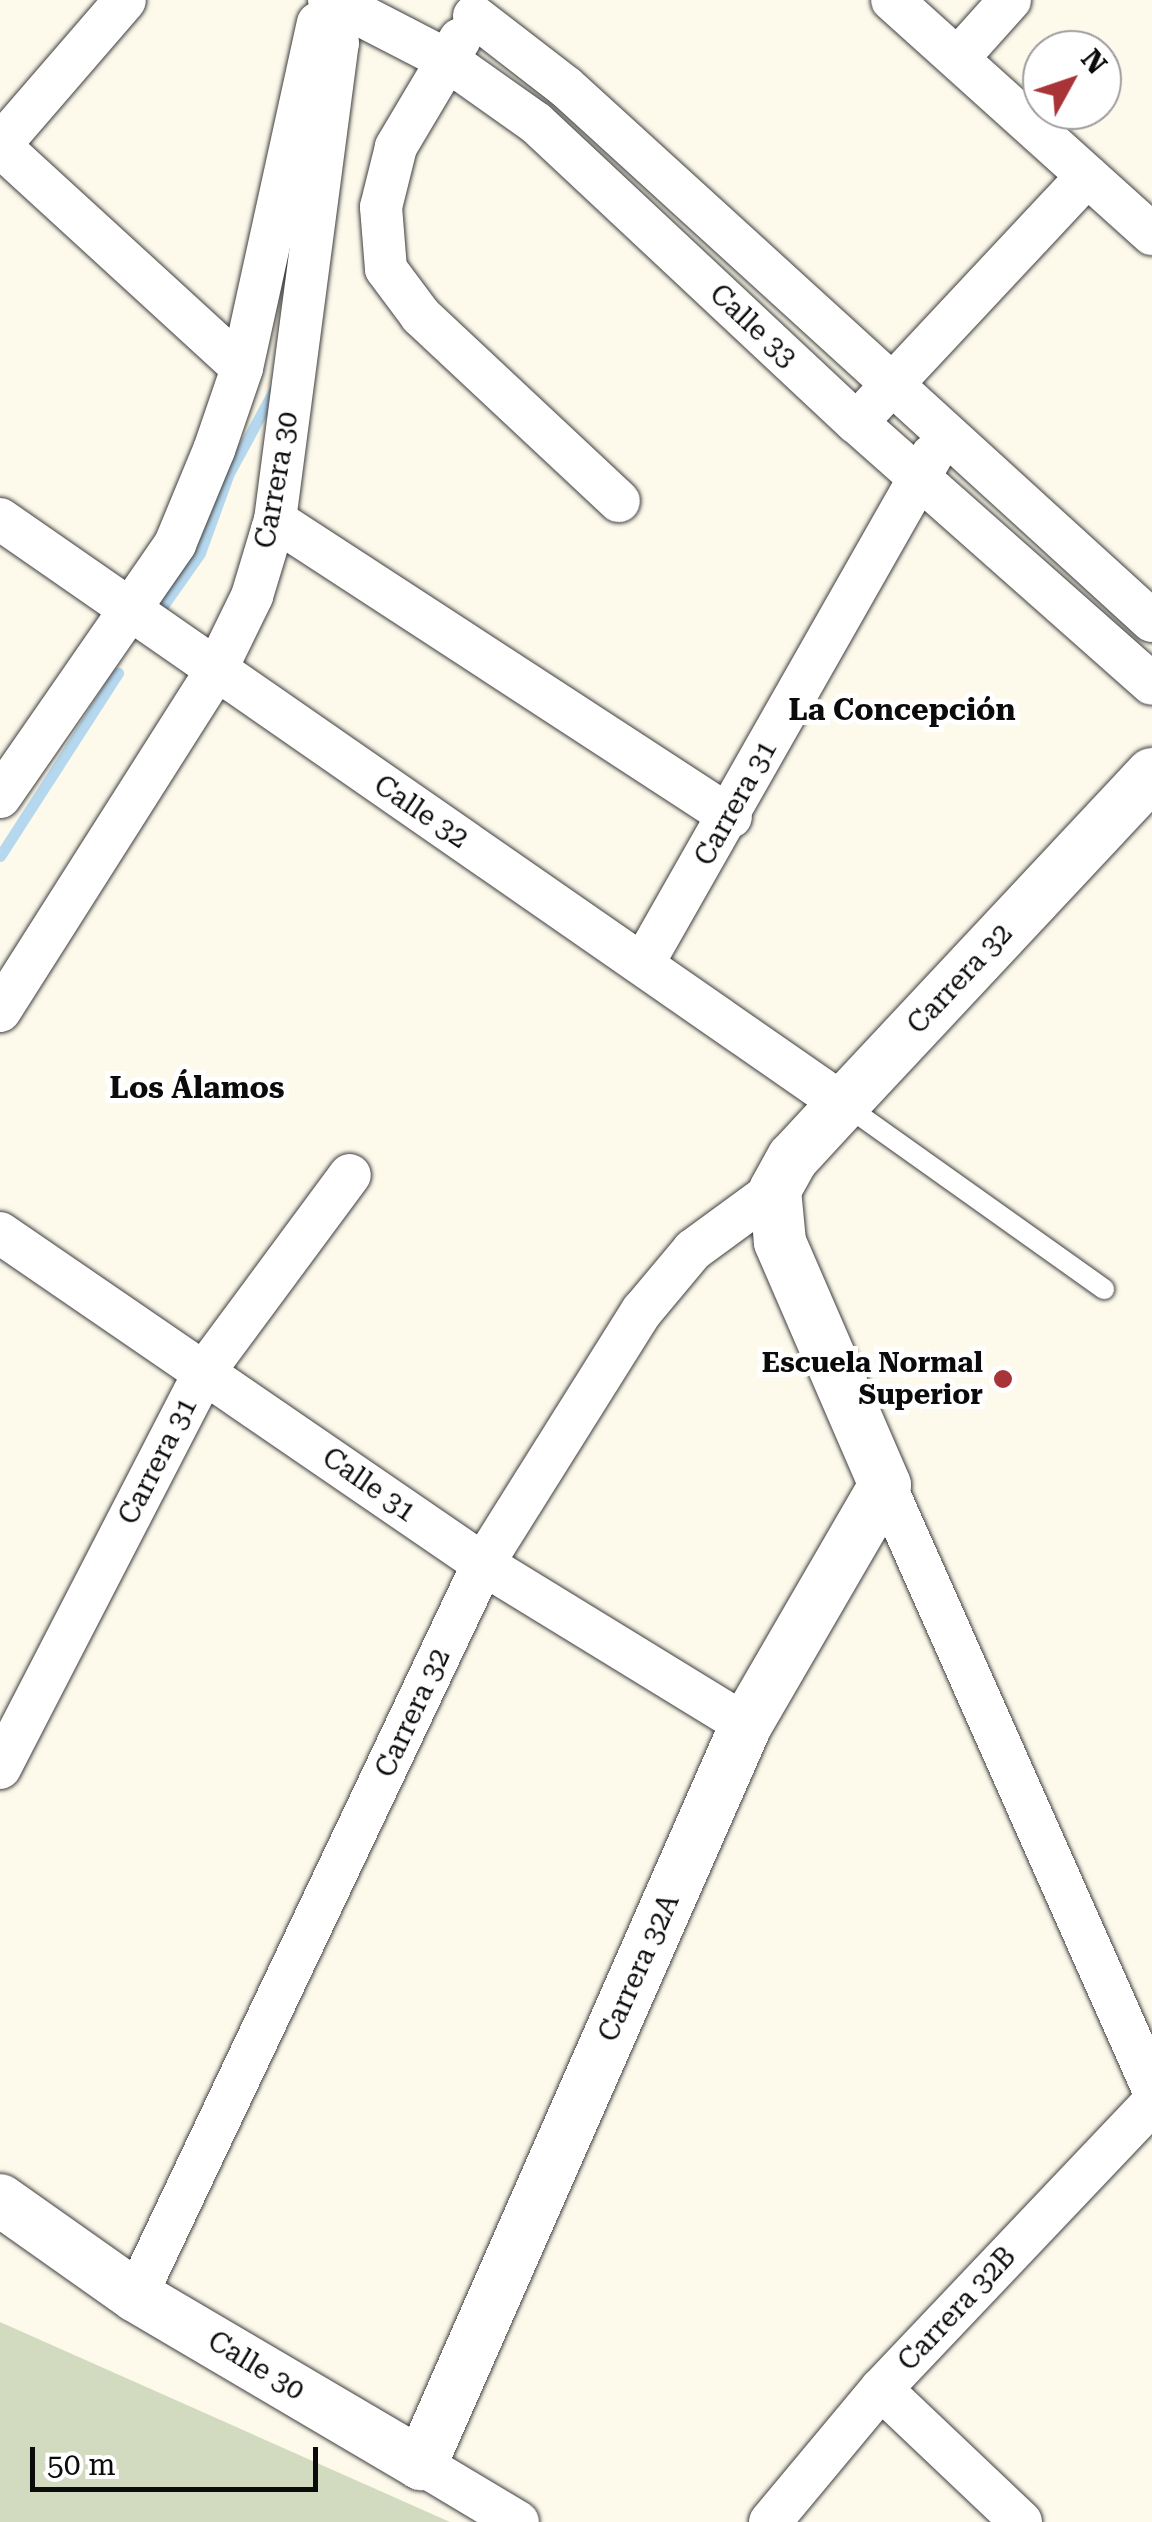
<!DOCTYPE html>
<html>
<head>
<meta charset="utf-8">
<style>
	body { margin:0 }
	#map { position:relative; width:1152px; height:2522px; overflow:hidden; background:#fdf9eb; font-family:"Roboto Serif",serif }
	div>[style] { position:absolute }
	.cemetery>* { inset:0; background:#d2dbbf }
	.stream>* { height:11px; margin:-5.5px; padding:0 5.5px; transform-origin:5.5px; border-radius:5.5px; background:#b6d8ee }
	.roads { filter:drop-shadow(0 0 2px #3e3e3e) drop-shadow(0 0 2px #3e3e3e) }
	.service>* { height:20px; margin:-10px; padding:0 10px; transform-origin:10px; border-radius:10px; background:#fff }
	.minor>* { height:42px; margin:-21px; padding:0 21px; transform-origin:21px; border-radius:21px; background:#fff }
	.tertiary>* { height:52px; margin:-26px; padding:0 26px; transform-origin:26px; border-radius:26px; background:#fff }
	.dots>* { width:28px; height:28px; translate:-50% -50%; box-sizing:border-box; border:5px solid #fff; border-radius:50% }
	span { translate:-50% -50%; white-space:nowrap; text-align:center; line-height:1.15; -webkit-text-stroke:10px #fff; paint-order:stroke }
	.street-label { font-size:28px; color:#0b0b0b }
	.poi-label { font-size:28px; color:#0b0b0b; font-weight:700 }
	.right { translate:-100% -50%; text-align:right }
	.neighbourhood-label { font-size:30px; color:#0b0b0b; font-weight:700 }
	.north { position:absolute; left:1022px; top:30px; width:100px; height:100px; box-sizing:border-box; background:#fff; border:2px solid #9d9d9d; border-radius:50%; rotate:50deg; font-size:28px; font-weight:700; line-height:40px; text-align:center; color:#0b0b0b }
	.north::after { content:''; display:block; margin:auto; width:35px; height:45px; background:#a93438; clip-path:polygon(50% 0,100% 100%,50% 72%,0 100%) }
	.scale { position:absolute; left:30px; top:2447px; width:288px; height:45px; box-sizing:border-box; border:5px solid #0b0b0b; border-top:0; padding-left:12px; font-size:30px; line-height:35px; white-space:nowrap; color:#0b0b0b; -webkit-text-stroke:8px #fff; paint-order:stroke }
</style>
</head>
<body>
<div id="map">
	<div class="cemetery">
		<i style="clip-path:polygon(0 2322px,450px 2522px,0 2522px)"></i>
	</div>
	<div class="stream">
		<i style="left:160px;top:610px;width:70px;rotate:-54.9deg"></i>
		<i style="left:200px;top:553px;width:85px;rotate:-70.1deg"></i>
		<i style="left:229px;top:473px;width:100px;rotate:-61.4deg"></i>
		<i style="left:0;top:856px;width:218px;rotate:-57.2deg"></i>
	</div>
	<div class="roads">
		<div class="service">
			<i style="left:845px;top:1105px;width:318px;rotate:35.4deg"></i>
		</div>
		<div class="minor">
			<i style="left:331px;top:0;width:131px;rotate:27.3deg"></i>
			<i style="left:447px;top:60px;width:109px;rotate:35.3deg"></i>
			<i style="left:536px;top:123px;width:438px;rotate:43.1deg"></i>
			<i style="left:856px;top:422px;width:395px;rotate:41.5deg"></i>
			<i style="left:892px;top:0;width:350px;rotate:42deg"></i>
			<i style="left:474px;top:16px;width:116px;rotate:37.7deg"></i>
			<i style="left:566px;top:87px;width:793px;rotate:42.34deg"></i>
			<i style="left:460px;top:39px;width:126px;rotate:120.7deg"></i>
			<i style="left:396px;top:147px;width:62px;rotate:104deg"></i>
			<i style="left:381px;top:207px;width:62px;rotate:85.4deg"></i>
			<i style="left:386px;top:269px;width:59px;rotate:53.3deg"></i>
			<i style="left:421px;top:316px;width:271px;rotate:43.1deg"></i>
			<i style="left:958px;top:58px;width:78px;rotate:-48.1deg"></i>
			<i style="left:0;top:145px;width:191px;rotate:-49.2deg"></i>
			<i style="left:0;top:146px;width:328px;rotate:42.5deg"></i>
			<i style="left:872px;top:406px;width:315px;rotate:-46.9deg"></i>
			<i style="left:0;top:519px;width:1026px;rotate:34.76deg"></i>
			<i style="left:275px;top:520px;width:544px;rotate:33.08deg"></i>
			<i style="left:0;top:797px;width:308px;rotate:-55.3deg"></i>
			<i style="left:175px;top:544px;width:102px;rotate:-67.5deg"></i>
			<i style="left:214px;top:450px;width:87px;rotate:-71.1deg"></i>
			<i style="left:242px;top:368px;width:353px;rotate:-77.6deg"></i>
			<i style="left:643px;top:964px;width:585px;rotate:-60.41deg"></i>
			<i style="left:0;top:1011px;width:401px;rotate:-57.6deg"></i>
			<i style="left:215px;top:672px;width:85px;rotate:-64deg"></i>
			<i style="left:252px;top:596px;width:79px;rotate:-73.2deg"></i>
			<i style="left:275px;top:520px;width:481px;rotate:-82.5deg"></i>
			<i style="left:338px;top:43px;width:44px;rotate:-101.8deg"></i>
			<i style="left:0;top:1233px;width:586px;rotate:34.42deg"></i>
			<i style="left:483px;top:1564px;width:308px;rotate:31.5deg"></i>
			<i style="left:885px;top:1485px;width:659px;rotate:66.08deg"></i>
			<i style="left:0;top:1768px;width:445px;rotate:-62.7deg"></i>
			<i style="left:204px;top:1372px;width:245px;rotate:-53.5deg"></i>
			<i style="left:136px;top:2296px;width:810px;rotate:-64.64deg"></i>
			<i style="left:483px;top:1564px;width:299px;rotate:-57.9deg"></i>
			<i style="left:642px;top:1311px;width:80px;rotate:-50.1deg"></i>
			<i style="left:693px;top:1250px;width:102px;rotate:-36.2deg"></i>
			<i style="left:881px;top:2389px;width:193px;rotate:43.5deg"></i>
			<i style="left:421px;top:2464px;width:113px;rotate:30.9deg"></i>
			<i style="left:770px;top:2522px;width:173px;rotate:-50.2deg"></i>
			<i style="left:881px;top:2389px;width:394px;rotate:-46.5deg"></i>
		</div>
		<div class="tertiary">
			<i style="left:0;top:2200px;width:166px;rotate:35.2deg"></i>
			<i style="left:136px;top:2296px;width:331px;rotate:30.5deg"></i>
			<i style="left:421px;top:2464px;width:807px;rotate:-66.26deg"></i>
			<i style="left:746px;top:1725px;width:277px;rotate:-59.9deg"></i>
			<i style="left:885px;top:1485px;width:265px;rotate:-113.4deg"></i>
			<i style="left:780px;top:1242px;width:52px;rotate:-95.5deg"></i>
			<i style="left:775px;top:1190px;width:37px;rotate:-61deg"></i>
			<i style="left:793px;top:1158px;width:74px;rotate:-47.2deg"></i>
			<i style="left:843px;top:1104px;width:452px;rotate:-46.9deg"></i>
		</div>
	</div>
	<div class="dots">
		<i style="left:1003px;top:1379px;background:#a93438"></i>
	</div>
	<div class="street-label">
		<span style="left:753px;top:326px;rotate:43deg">Calle 33</span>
		<span style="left:277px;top:480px;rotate:-80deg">Carrera 30</span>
		<span style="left:736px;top:803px;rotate:-61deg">Carrera 31</span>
		<span style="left:421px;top:812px;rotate:34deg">Calle 32</span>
		<span style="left:960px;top:979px;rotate:-47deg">Carrera 32</span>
		<span style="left:158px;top:1461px;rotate:-63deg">Carrera 31</span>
		<span style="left:369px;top:1485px;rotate:35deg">Calle 31</span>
		<span style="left:413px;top:1713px;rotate:-65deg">Carrera 32</span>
		<span style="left:639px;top:1968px;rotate:-66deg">Carrera 32A</span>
		<span style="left:957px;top:2309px;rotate:-47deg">Carrera 32B</span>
		<span style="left:256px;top:2366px;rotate:31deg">Calle 30</span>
	</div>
	<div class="poi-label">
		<span class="right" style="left:983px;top:1379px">Escuela Normal<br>Superior</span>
	</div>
	<div class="neighbourhood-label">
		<span style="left:902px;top:710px">La Concepción</span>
		<span style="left:197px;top:1088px">Los Álamos</span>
	</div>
	<div class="north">N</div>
	<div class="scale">50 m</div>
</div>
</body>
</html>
